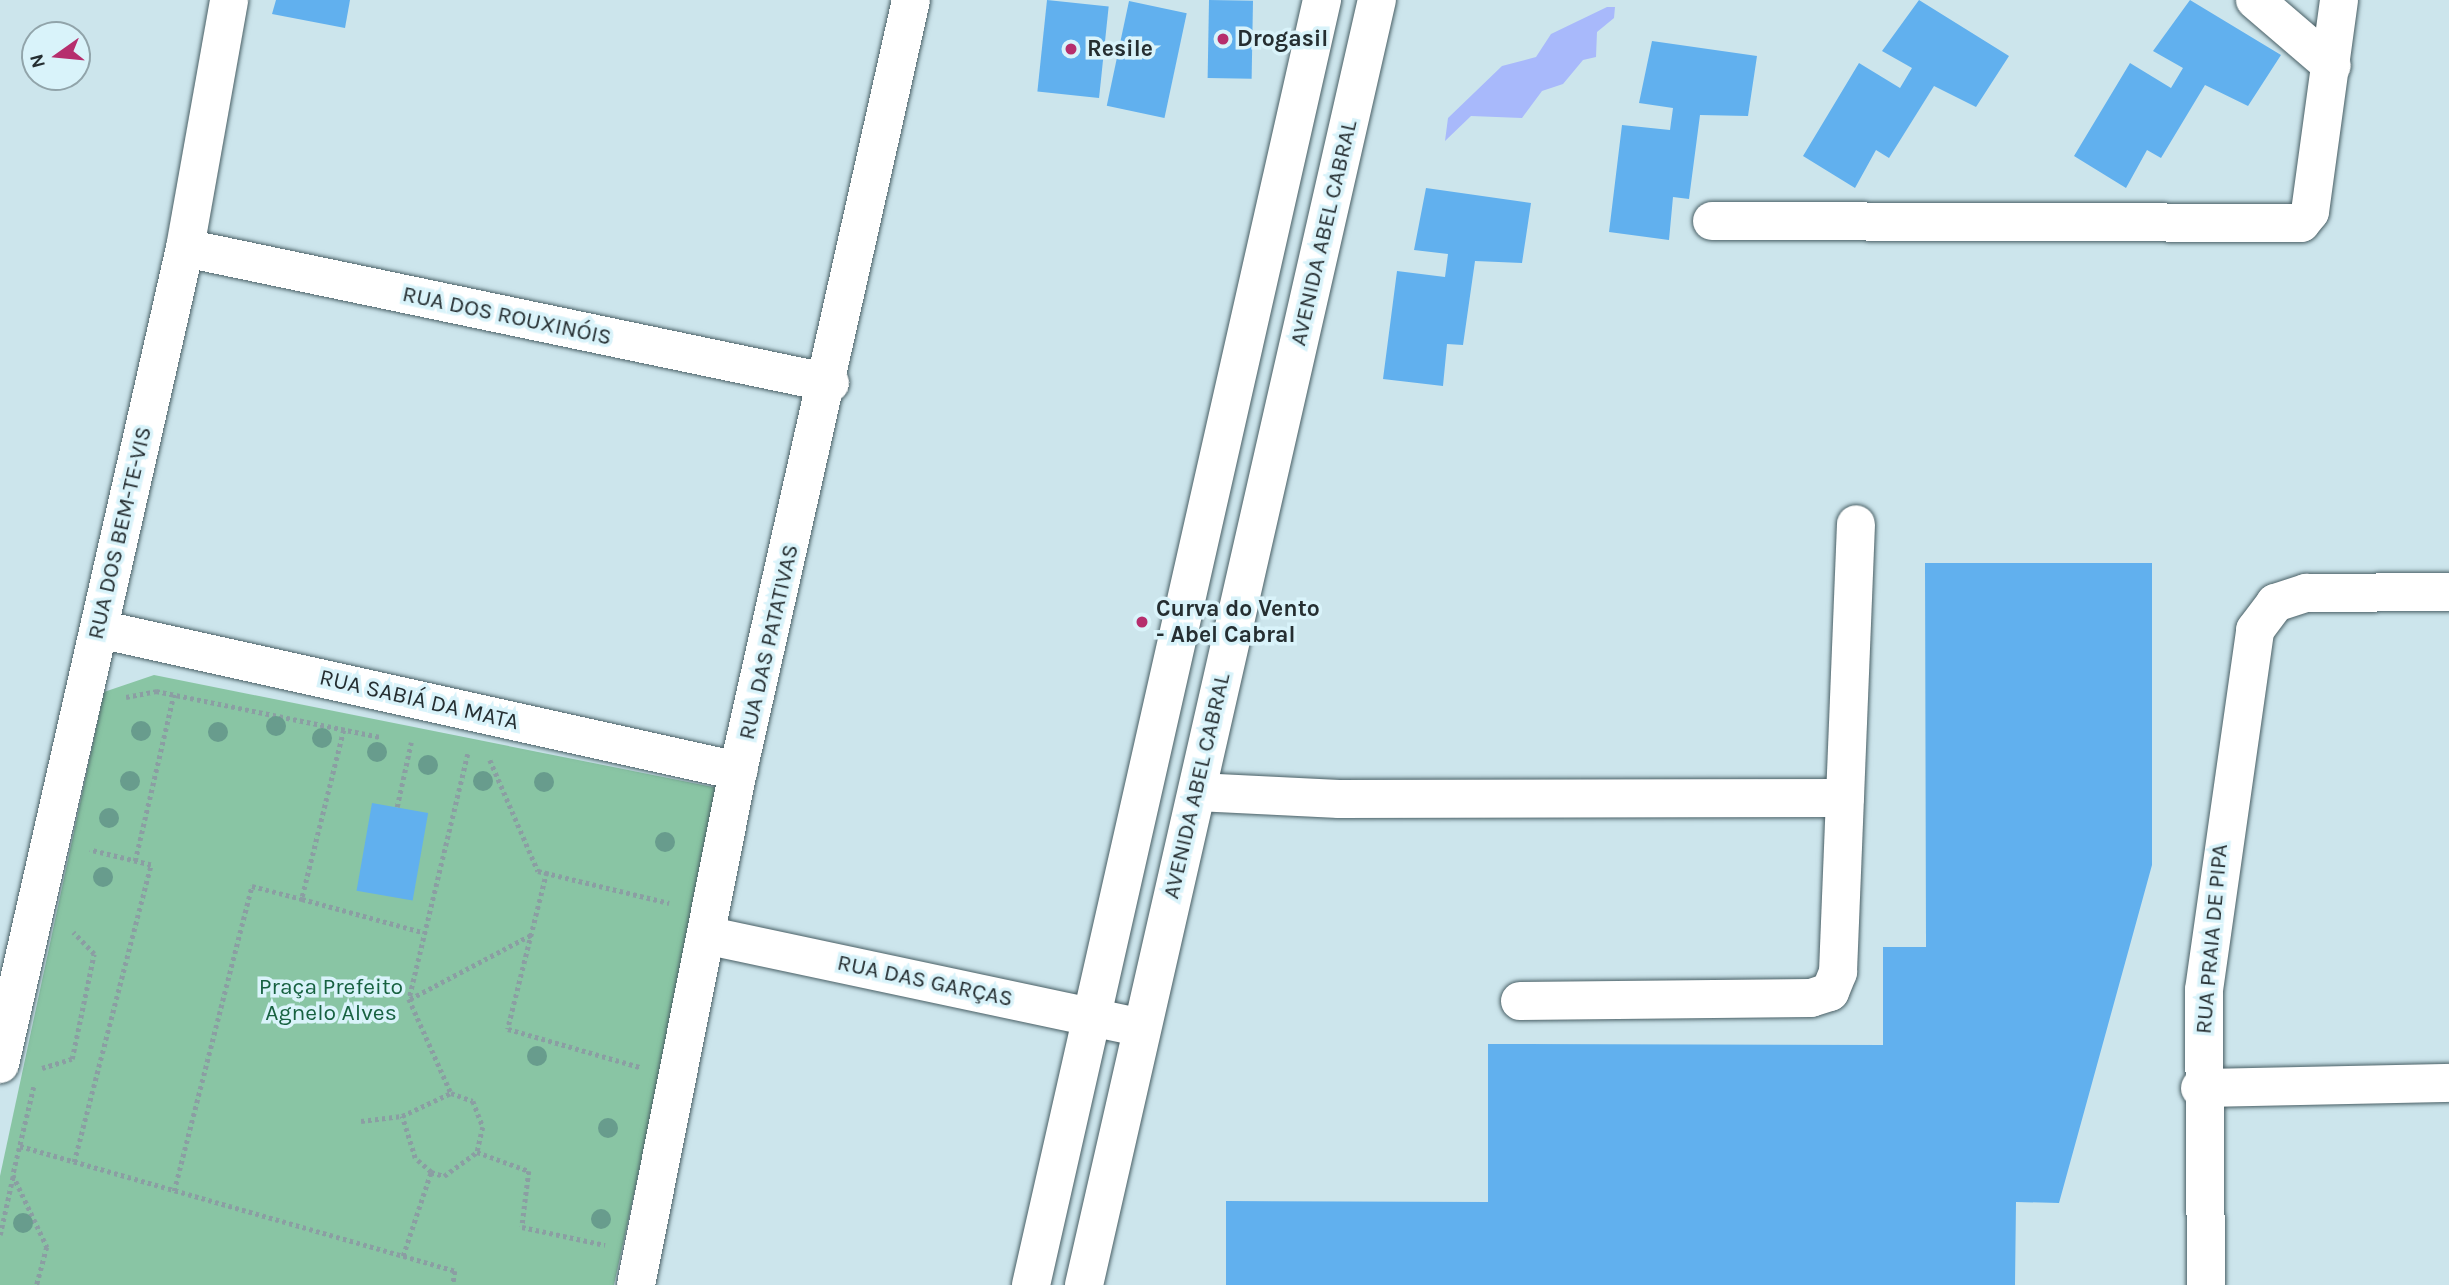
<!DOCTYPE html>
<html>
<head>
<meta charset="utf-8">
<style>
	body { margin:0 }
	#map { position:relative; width:2449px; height:1285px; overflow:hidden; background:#cce5ec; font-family:Karla,sans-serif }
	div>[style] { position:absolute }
	.green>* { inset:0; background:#89c5a4 }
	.water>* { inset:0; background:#a8b9fb }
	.building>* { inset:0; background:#61b0ee; transform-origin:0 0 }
	.path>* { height:4.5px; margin-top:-2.25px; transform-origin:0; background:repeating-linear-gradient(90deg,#8b9ea3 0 3.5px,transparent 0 7px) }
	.roads { filter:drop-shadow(0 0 2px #495f65) drop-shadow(0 0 2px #495f65) }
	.minor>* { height:38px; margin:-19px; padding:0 19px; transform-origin:19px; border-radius:19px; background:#fff }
	.major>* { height:38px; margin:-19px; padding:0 19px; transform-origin:19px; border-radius:19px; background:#fff }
	.trees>* { width:20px; height:20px; margin:-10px; border-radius:50%; background:#689c8d }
	.dots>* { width:19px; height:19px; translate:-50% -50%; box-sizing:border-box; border:4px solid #d9f3fa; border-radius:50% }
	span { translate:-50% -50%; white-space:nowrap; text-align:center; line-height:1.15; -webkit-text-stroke:7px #d9f3fa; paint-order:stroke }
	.poi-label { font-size:23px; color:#252e31; font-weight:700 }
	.left { translate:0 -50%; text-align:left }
	.street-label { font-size:23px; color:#252e31 }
	.park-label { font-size:23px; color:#176140 }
	.north { position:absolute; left:21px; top:21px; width:70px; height:70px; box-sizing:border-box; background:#d9f3fa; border:2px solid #91a4aa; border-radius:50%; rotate:255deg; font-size:19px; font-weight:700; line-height:28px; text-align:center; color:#252e31 }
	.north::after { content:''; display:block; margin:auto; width:24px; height:32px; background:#b62e6d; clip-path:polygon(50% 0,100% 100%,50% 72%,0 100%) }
</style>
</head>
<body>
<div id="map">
	<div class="green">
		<i style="clip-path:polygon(154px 675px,723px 789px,614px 1285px,0 1285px,0 1176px,104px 692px)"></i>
	</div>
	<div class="water">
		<i style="clip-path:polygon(1607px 7px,1615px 7px,1614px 18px,1597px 32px,1596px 57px,1583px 60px,1563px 84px,1542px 91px,1522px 118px,1471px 116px,1445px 141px,1448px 118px,1502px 66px,1536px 57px,1551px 34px)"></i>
	</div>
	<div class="building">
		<i style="clip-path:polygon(276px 0,350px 0,345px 28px,272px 14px)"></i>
		<i style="left:1047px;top:0;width:62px;height:92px;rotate:6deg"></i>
		<i style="left:1209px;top:0;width:44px;height:78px;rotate:1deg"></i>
		<i style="clip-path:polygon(1919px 0,2009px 56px,1976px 107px,1934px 86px,1889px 158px,1876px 150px,1855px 188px,1803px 156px,1859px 63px,1900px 88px,1912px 68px,1882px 51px)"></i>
		<i style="clip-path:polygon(2190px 0,2281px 55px,2248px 106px,2205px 85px,2161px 158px,2147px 150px,2126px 188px,2074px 156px,2130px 63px,2171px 88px,2183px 68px,2153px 51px)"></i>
		<i style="left:1129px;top:1px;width:59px;height:107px;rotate:12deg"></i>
		<i style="clip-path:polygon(1652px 41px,1757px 56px,1748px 116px,1700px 115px,1689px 199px,1673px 197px,1669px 240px,1609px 232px,1622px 125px,1670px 130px,1673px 108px,1639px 103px)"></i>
		<i style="clip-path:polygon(1426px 188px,1531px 203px,1522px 263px,1475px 261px,1463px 345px,1447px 344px,1443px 386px,1383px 379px,1397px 271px,1445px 277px,1448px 254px,1414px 250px)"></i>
		<i style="clip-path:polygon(1925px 563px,2152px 563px,2152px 865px,2059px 1203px,2016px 1202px,2015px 1285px,1226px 1285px,1226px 1201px,1488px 1202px,1488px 1044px,1883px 1045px,1883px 947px,1926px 947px)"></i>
		<i style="left:372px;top:803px;width:57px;height:89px;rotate:10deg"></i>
	</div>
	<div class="path">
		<i style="left:126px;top:697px;width:31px;rotate:-11deg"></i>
		<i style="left:156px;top:691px;width:230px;rotate:11.6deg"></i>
		<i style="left:344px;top:730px;width:174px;rotate:104deg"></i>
		<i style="left:302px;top:899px;width:124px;rotate:15.4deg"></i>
		<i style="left:468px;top:754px;width:252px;rotate:103.5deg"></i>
		<i style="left:409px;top:999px;width:103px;rotate:65.9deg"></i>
		<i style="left:451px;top:1093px;width:23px;rotate:20deg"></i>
		<i style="left:473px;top:1101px;width:28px;rotate:69deg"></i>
		<i style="left:483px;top:1127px;width:26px;rotate:103deg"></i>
		<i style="left:477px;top:1152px;width:55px;rotate:20.1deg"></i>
		<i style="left:529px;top:1171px;width:56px;rotate:97.1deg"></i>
		<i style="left:522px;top:1227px;width:85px;rotate:12.2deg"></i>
		<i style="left:490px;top:760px;width:121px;rotate:66.6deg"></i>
		<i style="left:538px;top:871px;width:135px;rotate:13.7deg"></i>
		<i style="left:397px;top:807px;width:66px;rotate:-77.7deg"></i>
		<i style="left:135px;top:861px;width:171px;rotate:-76.9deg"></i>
		<i style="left:547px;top:872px;width:162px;rotate:104deg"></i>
		<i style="left:508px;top:1029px;width:137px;rotate:16.1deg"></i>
		<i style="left:410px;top:999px;width:137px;rotate:-27.9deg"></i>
		<i style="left:42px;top:1068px;width:31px;rotate:-17deg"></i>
		<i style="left:72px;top:1059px;width:107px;rotate:-78.2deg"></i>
		<i style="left:94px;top:954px;width:30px;rotate:-134deg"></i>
		<i style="left:34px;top:1087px;width:90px;rotate:103.4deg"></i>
		<i style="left:13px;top:1175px;width:80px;rotate:64.7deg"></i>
		<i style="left:47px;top:1247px;width:39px;rotate:105deg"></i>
		<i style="left:361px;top:1121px;width:41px;rotate:-7deg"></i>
		<i style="left:20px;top:1146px;width:453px;rotate:16deg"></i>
		<i style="left:455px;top:1271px;width:14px;rotate:98deg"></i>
		<i style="left:74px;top:1162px;width:307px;rotate:-75.5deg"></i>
		<i style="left:151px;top:865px;width:63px;rotate:-166.2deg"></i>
		<i style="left:431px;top:1172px;width:21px;rotate:-139deg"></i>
		<i style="left:415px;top:1158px;width:44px;rotate:-107.2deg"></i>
		<i style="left:402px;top:1116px;width:54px;rotate:-25.1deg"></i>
		<i style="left:174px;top:1191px;width:315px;rotate:-75.7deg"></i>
		<i style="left:252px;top:886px;width:52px;rotate:14.6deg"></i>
		<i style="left:0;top:1235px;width:60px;rotate:-77.6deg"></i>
		<i style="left:403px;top:1256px;width:89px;rotate:-71.6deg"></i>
		<i style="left:431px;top:1172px;width:14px;rotate:17deg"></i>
		<i style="left:444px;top:1176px;width:41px;rotate:-36deg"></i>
	</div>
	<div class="roads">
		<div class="minor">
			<i style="left:2255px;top:0;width:101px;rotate:40.6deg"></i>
			<i style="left:1712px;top:221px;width:589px;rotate:0.19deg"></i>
			<i style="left:2301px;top:223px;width:14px;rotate:-51deg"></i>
			<i style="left:2310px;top:212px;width:214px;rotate:-82.2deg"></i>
			<i style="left:185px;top:248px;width:659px;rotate:11.82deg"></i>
			<i style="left:99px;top:629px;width:655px;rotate:12.53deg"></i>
			<i style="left:1197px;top:792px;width:142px;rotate:2.8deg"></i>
			<i style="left:1339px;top:799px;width:506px;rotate:-0.11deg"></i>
			<i style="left:710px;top:936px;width:439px;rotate:12deg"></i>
			<i style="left:1520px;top:1001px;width:291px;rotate:-0.6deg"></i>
			<i style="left:1811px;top:998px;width:20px;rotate:-18deg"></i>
			<i style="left:1830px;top:992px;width:22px;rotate:-68deg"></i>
			<i style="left:1838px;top:972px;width:448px;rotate:-87.7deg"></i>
			<i style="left:0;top:1064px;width:837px;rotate:-77.23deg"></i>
			<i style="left:185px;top:248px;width:252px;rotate:-79.9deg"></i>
			<i style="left:2200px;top:1088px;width:249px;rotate:-1.2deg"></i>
			<i style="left:636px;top:1285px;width:524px;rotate:-78.78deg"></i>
			<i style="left:738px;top:771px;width:790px;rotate:-77.35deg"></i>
			<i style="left:2206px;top:1285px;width:295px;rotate:-90.4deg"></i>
			<i style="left:2204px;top:990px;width:364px;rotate:-81.9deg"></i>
			<i style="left:2255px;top:630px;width:34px;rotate:-53deg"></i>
			<i style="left:2275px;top:603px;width:33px;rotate:-18deg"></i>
			<i style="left:2306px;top:593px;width:143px;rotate:-0.4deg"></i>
		</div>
		<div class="major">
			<i style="left:1031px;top:1285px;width:1318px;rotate:-77.24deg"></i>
			<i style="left:1084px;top:1285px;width:1318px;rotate:-77.16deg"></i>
		</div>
	</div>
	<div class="trees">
		<i style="left:276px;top:726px"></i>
		<i style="left:141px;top:731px"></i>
		<i style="left:218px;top:732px"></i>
		<i style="left:322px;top:738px"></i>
		<i style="left:377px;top:752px"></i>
		<i style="left:428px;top:765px"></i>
		<i style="left:130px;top:781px"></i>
		<i style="left:483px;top:781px"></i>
		<i style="left:544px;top:782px"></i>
		<i style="left:109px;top:818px"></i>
		<i style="left:665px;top:842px"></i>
		<i style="left:103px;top:877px"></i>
		<i style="left:537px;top:1056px"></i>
		<i style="left:608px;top:1128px"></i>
		<i style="left:601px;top:1219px"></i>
		<i style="left:23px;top:1223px"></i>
	</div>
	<div class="dots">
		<i style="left:1223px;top:39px;background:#b62e6d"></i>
		<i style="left:1071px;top:49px;background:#b62e6d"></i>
		<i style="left:1142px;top:622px;background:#b62e6d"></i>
	</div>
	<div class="poi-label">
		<span class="left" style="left:1237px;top:39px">Drogasil</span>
		<span class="left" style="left:1087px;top:49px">Resile</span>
		<span class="left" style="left:1156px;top:622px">Curva do Vento<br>- Abel Cabral</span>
	</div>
	<div class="street-label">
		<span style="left:1324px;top:233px;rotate:-77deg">AVENIDA ABEL CABRAL</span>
		<span style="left:507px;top:316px;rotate:12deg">RUA DOS ROUXINÓIS</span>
		<span style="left:120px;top:533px;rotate:-77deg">RUA DOS BEM-TE-VIS</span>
		<span style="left:769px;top:642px;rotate:-77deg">RUA DAS PATATIVAS</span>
		<span style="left:419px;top:700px;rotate:13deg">RUA SABIÁ DA MATA</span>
		<span style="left:1197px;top:786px;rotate:-77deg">AVENIDA ABEL CABRAL</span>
		<span style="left:2212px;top:939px;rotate:-85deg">RUA PRAIA DE PIPA</span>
		<span style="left:925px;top:981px;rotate:12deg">RUA DAS GARÇAS</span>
	</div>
	<div class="park-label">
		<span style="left:331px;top:1000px">Praça Prefeito<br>Agnelo Alves</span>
	</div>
	<div class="north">N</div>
</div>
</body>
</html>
